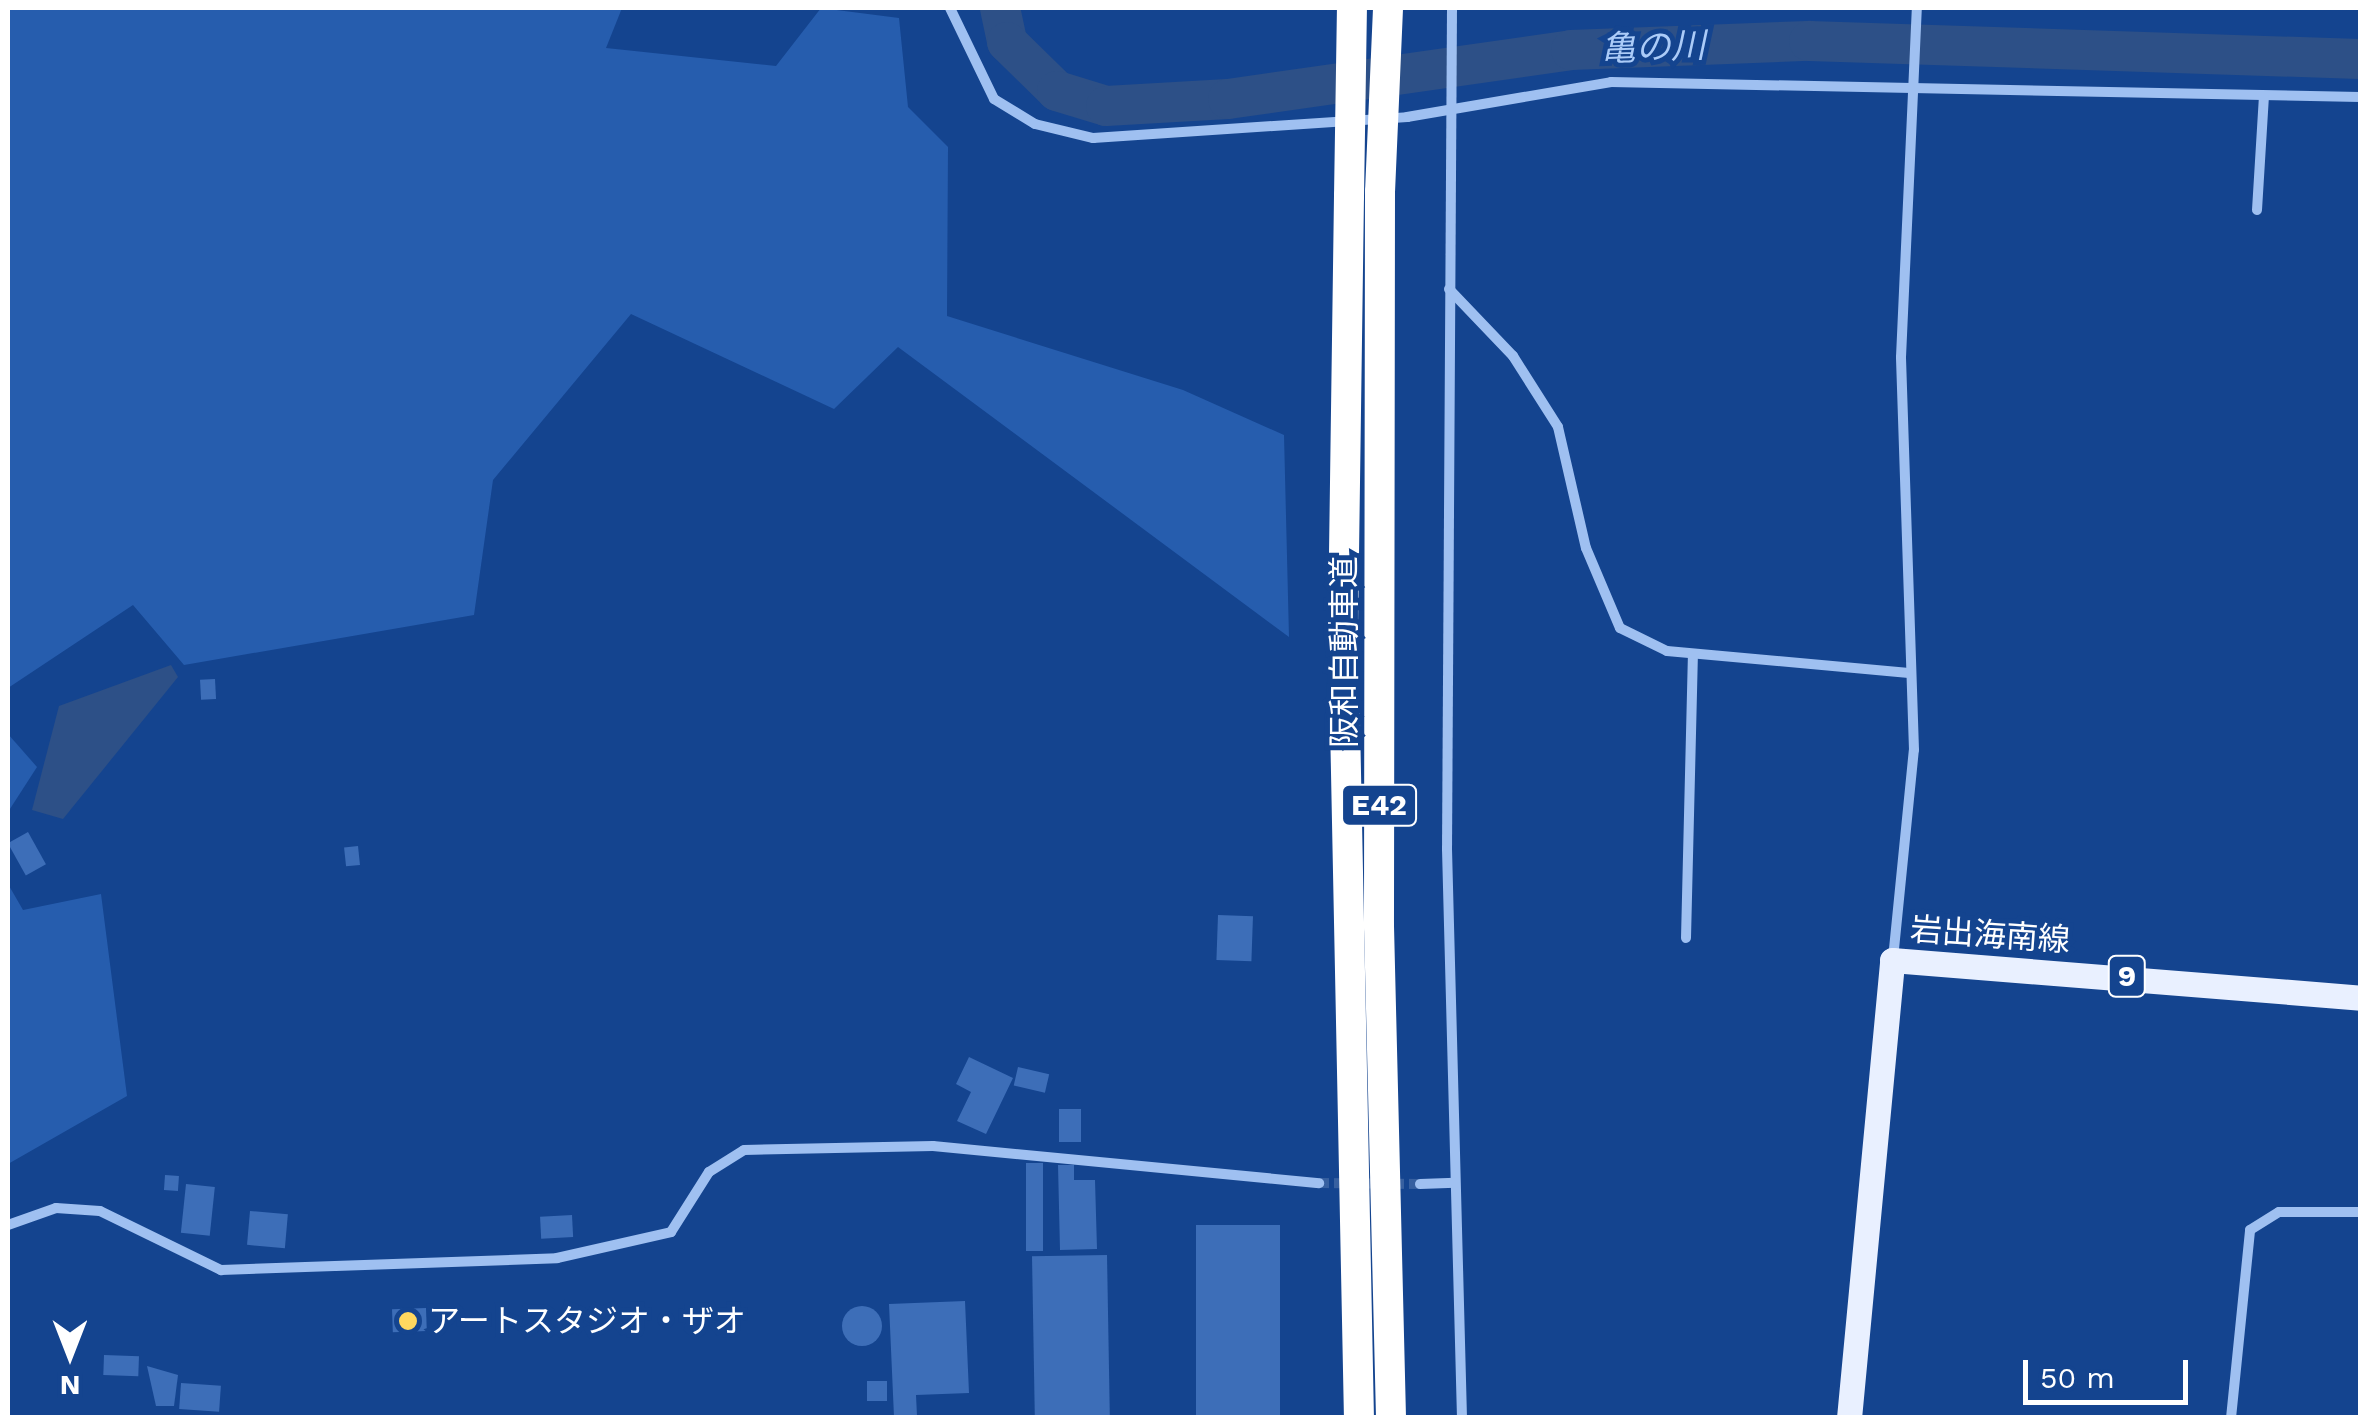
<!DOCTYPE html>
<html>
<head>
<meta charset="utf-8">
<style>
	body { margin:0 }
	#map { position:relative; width:2368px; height:1425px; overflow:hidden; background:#14448f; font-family:"Work Sans","Noto Sans JP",sans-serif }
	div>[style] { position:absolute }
	.green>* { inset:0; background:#265dae }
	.water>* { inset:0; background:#2d5087 }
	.river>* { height:40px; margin:-20px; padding:0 20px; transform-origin:20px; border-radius:20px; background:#2d5087 }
	.building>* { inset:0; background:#3d6eb8; transform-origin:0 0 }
	.round { border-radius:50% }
	.street-tunnel>* { height:10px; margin-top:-5px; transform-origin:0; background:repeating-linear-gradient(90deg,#3760a0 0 10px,transparent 0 15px) }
	.street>* { height:10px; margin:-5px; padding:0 5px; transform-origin:5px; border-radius:5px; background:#9fc0f1 }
	.primary>* { height:25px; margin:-12.5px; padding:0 12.5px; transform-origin:12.5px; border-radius:12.5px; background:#e9f0ff }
	.highway>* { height:30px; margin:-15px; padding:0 15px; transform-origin:15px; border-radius:15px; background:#fff }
	.highway-bridge>* { height:30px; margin:-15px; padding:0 15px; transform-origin:15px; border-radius:15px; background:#fff }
	.dots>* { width:28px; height:28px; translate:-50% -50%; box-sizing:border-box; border:5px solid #14448f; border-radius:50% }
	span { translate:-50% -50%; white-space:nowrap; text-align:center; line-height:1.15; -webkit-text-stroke:10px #14448f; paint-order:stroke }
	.shield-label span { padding:2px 8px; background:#14448f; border:2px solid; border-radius:8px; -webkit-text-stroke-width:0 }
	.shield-label { font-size:30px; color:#fff; font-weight:700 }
	.street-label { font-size:32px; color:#fff }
	.poi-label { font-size:32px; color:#fff }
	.left { translate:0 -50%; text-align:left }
	.water-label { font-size:35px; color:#abcbf8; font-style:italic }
	.frame { position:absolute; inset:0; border:10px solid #fff; pointer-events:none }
	.north { position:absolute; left:20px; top:1305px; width:100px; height:100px; -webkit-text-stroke:8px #14448f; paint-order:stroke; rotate:180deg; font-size:28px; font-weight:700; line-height:40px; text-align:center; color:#fff }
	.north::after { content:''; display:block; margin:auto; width:35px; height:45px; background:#fff; clip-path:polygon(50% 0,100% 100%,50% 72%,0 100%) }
	.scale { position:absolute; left:2023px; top:1360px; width:165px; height:45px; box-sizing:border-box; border:5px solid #fff; border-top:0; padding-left:12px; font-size:30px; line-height:35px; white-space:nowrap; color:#fff; -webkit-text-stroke:8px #14448f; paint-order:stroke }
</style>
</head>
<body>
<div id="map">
	<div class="green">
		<i style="clip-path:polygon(8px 8px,622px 8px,606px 48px,776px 66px,821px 8px,899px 18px,908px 107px,948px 147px,947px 316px,1183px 390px,1284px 435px,1289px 637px,898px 347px,834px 409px,631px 314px,493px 480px,474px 615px,184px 665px,133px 605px,8px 688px)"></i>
		<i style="clip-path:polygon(8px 734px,37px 767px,8px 812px)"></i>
		<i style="clip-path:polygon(8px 884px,23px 910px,101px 894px,127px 1096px,8px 1164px)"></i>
	</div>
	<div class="water">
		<i style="clip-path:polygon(171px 665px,178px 677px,63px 819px,32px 810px,59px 706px)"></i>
	</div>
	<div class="river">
		<i style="left:1000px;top:8px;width:35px;rotate:78deg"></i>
		<i style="left:1007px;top:42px;width:70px;rotate:44.4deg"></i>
		<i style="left:1057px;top:91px;width:51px;rotate:17deg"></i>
		<i style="left:1106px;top:106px;width:122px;rotate:-3.3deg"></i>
		<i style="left:1228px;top:99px;width:346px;rotate:-8.1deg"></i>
		<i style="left:1571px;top:50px;width:238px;rotate:-2.2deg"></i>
		<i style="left:1809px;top:41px;width:551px;rotate:1.87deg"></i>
	</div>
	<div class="building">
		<i style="left:215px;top:679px;width:20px;height:15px;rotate:87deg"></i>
		<i style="left:28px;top:832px;width:37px;height:23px;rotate:61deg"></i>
		<i style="left:358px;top:846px;width:19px;height:14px;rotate:84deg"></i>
		<i style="left:1218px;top:915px;width:35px;height:45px;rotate:2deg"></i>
		<i style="clip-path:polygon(969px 1057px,1013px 1078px,986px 1134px,957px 1121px,971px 1092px,956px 1084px)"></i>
		<i style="left:1018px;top:1067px;width:32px;height:19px;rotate:13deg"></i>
		<i style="left:1059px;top:1109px;width:22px;height:33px"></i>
		<i style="left:1026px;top:1163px;width:17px;height:88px"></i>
		<i style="clip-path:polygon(1058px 1165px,1074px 1165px,1074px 1180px,1095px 1180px,1097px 1249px,1060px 1250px)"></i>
		<i style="left:165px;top:1175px;width:14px;height:15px;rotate:4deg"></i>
		<i style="left:186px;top:1184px;width:29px;height:49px;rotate:6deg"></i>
		<i style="left:250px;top:1211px;width:38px;height:34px;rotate:5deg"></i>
		<i style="left:572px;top:1215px;width:22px;height:32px;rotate:87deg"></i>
		<i style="left:1280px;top:1225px;width:193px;height:84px;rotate:90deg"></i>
		<i style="left:1107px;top:1255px;width:163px;height:75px;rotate:89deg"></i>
		<i style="clip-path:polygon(965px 1301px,969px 1393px,916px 1395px,917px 1416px,894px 1417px,889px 1304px)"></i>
		<i class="round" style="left:842px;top:1306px;width:40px;height:40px"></i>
		<i style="left:426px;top:1308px;width:23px;height:34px;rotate:88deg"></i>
		<i style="left:104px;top:1355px;width:35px;height:20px;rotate:2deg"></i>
		<i style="clip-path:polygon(147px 1366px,178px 1375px,174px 1406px,156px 1406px)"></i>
		<i style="left:867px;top:1381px;width:20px;height:20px"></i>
		<i style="left:181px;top:1383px;width:40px;height:26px;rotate:4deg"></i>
	</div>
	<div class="street-tunnel">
		<i style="left:1319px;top:1183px;width:101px;rotate:0.6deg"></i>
	</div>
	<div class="street">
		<i style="left:950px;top:8px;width:101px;rotate:64.2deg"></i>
		<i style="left:994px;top:99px;width:48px;rotate:31.4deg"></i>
		<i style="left:1035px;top:124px;width:60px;rotate:13.6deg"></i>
		<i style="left:1093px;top:138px;width:315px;rotate:-3.8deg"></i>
		<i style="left:1407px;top:117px;width:207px;rotate:-9.7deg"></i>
		<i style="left:1611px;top:82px;width:749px;rotate:1.15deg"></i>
		<i style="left:1452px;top:8px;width:841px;rotate:90.34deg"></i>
		<i style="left:1447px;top:849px;width:569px;rotate:88.49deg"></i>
		<i style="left:2257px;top:210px;width:114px;rotate:-86.5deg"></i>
		<i style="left:1449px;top:289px;width:93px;rotate:46.3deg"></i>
		<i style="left:1513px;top:356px;width:84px;rotate:57.6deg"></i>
		<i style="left:1558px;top:427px;width:124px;rotate:77deg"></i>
		<i style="left:1586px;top:548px;width:87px;rotate:67deg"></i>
		<i style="left:1620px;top:628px;width:52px;rotate:26.1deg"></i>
		<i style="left:1667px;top:651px;width:243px;rotate:5.2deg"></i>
		<i style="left:1686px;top:938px;width:284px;rotate:-88.6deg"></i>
		<i style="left:1893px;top:959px;width:210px;rotate:-84.3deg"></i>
		<i style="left:1914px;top:750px;width:393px;rotate:-91.9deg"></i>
		<i style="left:1901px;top:357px;width:349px;rotate:-87.4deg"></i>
		<i style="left:1420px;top:1184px;width:35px;rotate:-2deg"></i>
		<i style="left:8px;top:1225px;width:51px;rotate:-19.5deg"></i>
		<i style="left:56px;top:1208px;width:44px;rotate:3.9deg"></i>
		<i style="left:100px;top:1211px;width:135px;rotate:26deg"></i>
		<i style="left:221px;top:1270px;width:336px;rotate:-2deg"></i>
		<i style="left:557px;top:1258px;width:117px;rotate:-12.8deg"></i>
		<i style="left:671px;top:1232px;width:71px;rotate:-57.7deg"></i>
		<i style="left:709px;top:1172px;width:41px;rotate:-32.2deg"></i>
		<i style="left:744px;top:1150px;width:189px;rotate:-1.2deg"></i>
		<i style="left:933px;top:1146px;width:388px;rotate:5.5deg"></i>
		<i style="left:2231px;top:1418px;width:189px;rotate:-84.2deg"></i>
		<i style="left:2250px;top:1230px;width:34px;rotate:-32deg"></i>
		<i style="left:2279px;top:1212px;width:81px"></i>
	</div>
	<div class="primary">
		<i style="left:1849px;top:1418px;width:460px;rotate:-84.6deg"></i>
		<i style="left:1892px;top:960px;width:470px;rotate:4.6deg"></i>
	</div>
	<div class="highway">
		<i style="left:1380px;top:192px;width:734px;rotate:90.08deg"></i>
		<i style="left:1379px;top:926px;width:492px;rotate:88.6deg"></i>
		<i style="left:1349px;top:196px;width:427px;rotate:90.8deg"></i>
		<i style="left:1343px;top:623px;width:795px;rotate:88.85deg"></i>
	</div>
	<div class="highway-bridge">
		<i style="left:1380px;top:192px;width:184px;rotate:-87.5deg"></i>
		<i style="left:1349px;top:196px;width:188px;rotate:-89.1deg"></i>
	</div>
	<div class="dots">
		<i style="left:408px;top:1321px;background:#ffd85f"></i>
	</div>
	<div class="shield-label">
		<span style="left:1379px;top:805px">E42</span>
		<span style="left:2127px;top:976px">9</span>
	</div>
	<div class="street-label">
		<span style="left:1344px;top:652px;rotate:-90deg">阪和自動車道</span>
		<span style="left:1990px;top:935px;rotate:4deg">岩出海南線</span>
	</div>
	<div class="poi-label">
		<span class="left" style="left:428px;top:1321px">アートスタジオ・ザオ</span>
	</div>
	<div class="water-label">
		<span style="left:1653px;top:47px;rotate:-2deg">亀の川</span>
	</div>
	<div class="frame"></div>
	<div class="north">N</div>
	<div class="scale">50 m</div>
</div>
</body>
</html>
